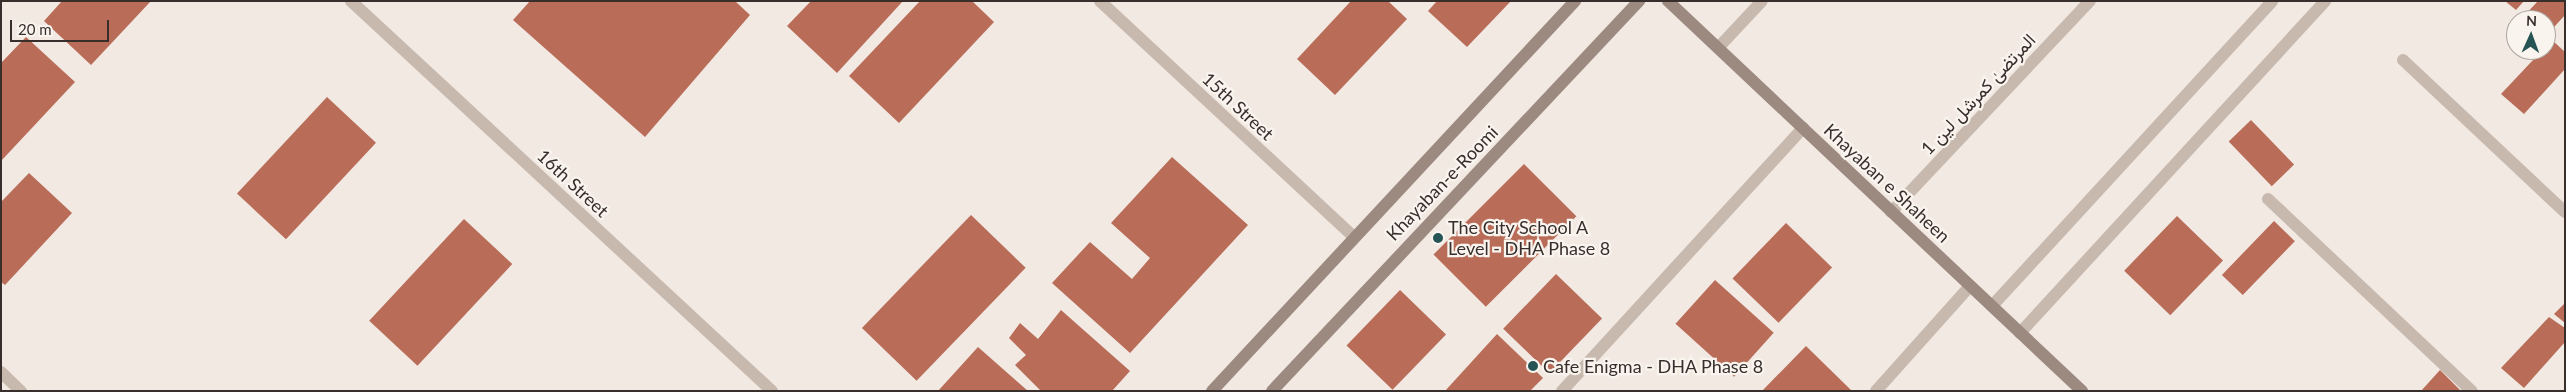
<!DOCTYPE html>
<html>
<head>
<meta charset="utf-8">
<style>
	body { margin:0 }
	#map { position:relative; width:2566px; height:392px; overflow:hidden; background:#f1e9e2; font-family:Lato,Vazirmatn,sans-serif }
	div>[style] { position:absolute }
	.building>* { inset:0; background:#b96c58; transform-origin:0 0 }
	.street>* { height:12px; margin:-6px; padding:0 6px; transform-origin:6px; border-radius:6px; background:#c8b9af }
	.secondary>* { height:12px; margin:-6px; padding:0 6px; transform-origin:6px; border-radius:6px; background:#9c8980 }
	.dots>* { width:14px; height:14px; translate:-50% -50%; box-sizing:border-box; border:2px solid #f9f4ee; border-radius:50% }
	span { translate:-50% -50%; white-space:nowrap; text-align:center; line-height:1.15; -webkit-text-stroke:4.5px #f9f4ee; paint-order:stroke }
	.street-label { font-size:18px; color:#382f2c }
	.poi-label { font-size:18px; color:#382f2c }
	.left { translate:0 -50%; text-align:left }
	.frame { position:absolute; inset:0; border:2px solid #382f2c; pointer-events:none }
	.north { position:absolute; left:2506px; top:10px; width:50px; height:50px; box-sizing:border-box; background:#f9f4ee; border:1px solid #aca5a0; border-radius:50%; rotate:2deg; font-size:14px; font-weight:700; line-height:20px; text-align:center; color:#382f2c }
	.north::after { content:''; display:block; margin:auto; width:18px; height:22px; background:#265455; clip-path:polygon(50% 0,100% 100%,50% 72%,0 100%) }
	.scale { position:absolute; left:10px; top:20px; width:99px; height:22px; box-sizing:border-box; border:2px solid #382f2c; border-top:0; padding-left:6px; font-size:15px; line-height:18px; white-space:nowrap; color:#382f2c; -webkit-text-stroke:4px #f9f4ee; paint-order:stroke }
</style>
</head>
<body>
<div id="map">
	<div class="building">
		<i style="clip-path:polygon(62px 1px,151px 1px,91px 65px,44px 21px)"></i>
		<i style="clip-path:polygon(530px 1px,735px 1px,750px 15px,645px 137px,513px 20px)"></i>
		<i style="clip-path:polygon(811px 1px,903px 1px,837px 73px,787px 26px)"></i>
		<i style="clip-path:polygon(920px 1px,972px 1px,994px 22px,899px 123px,849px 76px)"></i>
		<i style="clip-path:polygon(1351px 1px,1388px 1px,1407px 19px,1335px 95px,1297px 59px)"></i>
		<i style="clip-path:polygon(1437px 1px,1511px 1px,1467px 47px,1428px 11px)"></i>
		<i style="clip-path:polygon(2505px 1px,2524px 1px,2516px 10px)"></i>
		<i style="clip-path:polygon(2538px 1px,2565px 1px,2565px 15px,2546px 36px,2546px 20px,2524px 16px)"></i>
		<i style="clip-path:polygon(26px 37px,75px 82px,1px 161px,1px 63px)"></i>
		<i style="clip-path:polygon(2552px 40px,2565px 52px,2565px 69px,2524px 114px,2501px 94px)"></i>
		<i style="left:327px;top:97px;width:67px;height:132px;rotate:43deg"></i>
		<i style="left:2251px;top:120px;width:62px;height:31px;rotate:46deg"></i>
		<i style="clip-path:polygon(1172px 157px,1248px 225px,1130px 353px,1052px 283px,1090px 242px,1132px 279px,1150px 258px,1111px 223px)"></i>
		<i style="left:1524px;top:164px;width:74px;height:128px;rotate:45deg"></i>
		<i style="clip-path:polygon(29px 173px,72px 213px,5px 285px,1px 282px,1px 202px)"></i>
		<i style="left:971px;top:215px;width:76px;height:157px;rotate:44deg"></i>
		<i style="left:2177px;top:216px;width:64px;height:76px;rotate:44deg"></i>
		<i style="left:464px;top:219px;width:66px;height:139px;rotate:43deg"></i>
		<i style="left:2274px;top:221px;width:29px;height:75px;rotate:44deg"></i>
		<i style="left:1786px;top:223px;width:64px;height:77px;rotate:44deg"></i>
		<i style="left:1556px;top:274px;width:64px;height:76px;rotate:44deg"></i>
		<i style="left:1715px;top:280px;width:79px;height:59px;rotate:42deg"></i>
		<i style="left:1400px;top:290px;width:64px;height:77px;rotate:44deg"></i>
		<i style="clip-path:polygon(2565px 303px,2565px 323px,2554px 314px)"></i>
		<i style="clip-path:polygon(1061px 310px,1130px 371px,1112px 391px,1041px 391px,1015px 365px,1026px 355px,1009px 338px,1020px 323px,1038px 339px)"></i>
		<i style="clip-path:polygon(2549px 317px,2565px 328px,2565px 342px,2524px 388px,2501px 368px)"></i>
		<i style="clip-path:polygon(1497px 334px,1543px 378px,1530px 391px,1445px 391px)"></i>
		<i style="clip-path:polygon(1806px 346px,1852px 391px,1762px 391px)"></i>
		<i style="clip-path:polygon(978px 347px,1028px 391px,938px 391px)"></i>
		<i style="clip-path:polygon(2440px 370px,2461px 391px,2421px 391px)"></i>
	</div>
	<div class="street">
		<i style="left:351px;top:1px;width:574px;rotate:42.81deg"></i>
		<i style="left:1100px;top:1px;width:345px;rotate:42.9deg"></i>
		<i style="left:1718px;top:48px;width:64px;rotate:-46.9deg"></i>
		<i style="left:2403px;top:60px;width:222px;rotate:43.2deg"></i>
		<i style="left:2268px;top:199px;width:280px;rotate:43.3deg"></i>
		<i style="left:1891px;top:212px;width:290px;rotate:-46.7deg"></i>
		<i style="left:1992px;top:306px;width:414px;rotate:-47.4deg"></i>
		<i style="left:2020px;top:333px;width:451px;rotate:-47.4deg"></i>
		<i style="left:1px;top:372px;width:28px;rotate:44deg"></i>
		<i style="left:1562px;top:391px;width:357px;rotate:-47.5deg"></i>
		<i style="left:1876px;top:391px;width:141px;rotate:-48.2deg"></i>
	</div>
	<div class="secondary">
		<i style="left:1668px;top:1px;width:569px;rotate:43.29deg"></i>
		<i style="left:1212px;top:391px;width:533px;rotate:-47.05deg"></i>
		<i style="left:1272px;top:391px;width:536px;rotate:-46.74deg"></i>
	</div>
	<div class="dots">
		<i style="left:1438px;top:238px;background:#265455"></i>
		<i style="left:1533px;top:366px;background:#265455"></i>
	</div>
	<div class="street-label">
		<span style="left:1978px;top:94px;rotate:-47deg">المرتضیٰ کمرشل لین 1</span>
		<span style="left:1238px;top:106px;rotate:43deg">15th Street</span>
		<span style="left:573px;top:183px;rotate:43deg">16th Street</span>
		<span style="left:1442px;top:183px;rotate:-46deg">Khayaban-e-Roomi</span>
		<span style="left:1887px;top:183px;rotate:43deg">Khayaban e Shaheen</span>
	</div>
	<div class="poi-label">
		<span class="left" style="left:1448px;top:238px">The City School A<br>Level - DHA Phase 8</span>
		<span class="left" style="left:1543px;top:366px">Cafe Enigma - DHA Phase 8</span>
	</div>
	<div class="frame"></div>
	<div class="north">N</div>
	<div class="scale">20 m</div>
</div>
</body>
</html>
